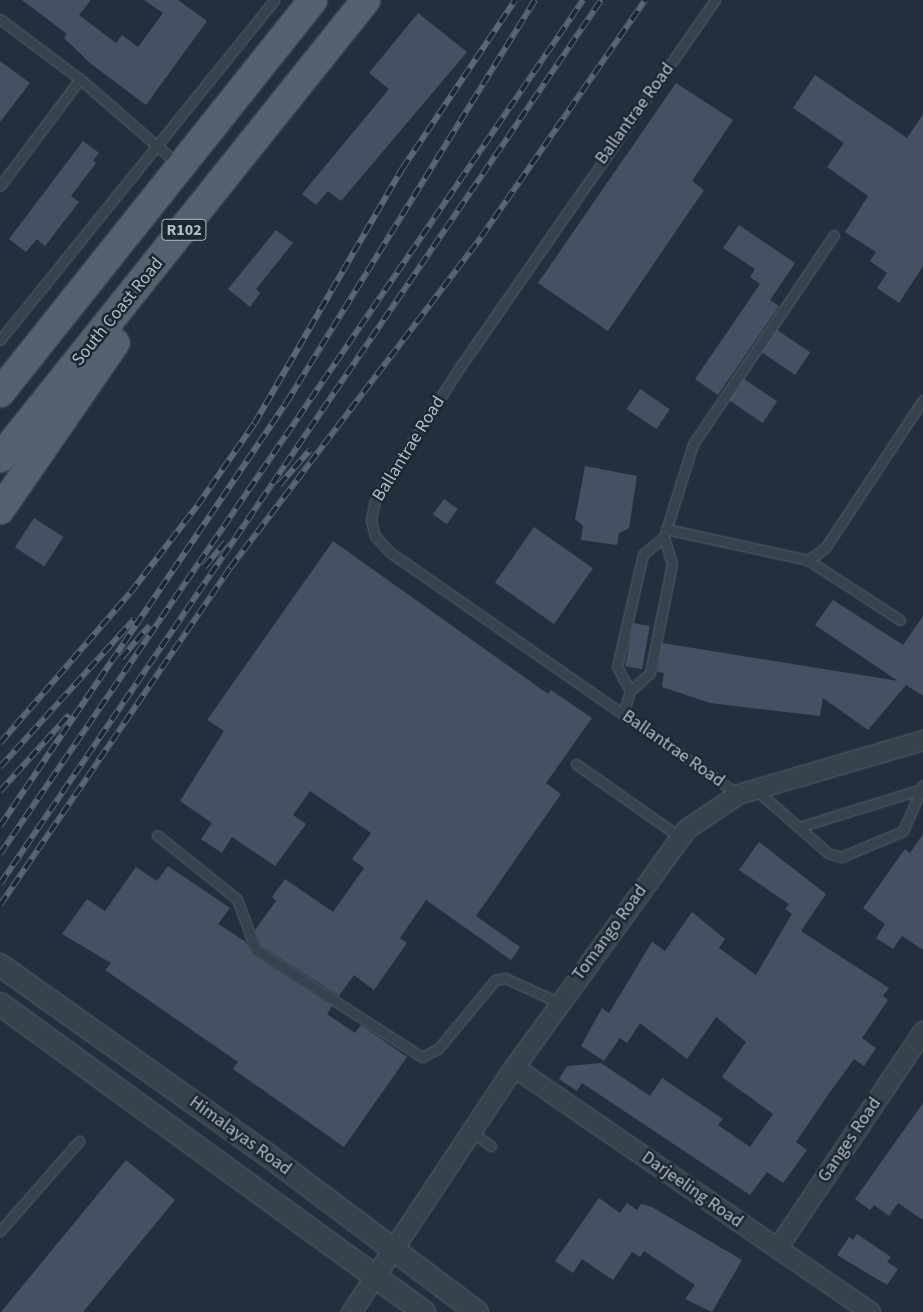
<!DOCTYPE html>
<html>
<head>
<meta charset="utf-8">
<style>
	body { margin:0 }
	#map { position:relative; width:923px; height:1312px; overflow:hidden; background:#242f3e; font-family:"Source Sans 3",sans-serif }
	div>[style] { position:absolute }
	.building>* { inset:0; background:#455162; transform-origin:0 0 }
	.roads { filter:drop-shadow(0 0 1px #565f6c) drop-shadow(0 0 1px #565f6c) }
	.service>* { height:9px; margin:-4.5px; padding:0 4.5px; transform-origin:4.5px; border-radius:4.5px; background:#38414e }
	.minor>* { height:19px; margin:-9.5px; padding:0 9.5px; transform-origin:9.5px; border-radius:9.5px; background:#38414e }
	.tertiary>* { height:22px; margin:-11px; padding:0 11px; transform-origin:11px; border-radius:11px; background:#38414e }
	.primary>* { height:28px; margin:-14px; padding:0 14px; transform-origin:14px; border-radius:14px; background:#56606e }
	.rail>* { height:5.5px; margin-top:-2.75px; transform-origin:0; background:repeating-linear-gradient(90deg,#1d2633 0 11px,#5a6575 0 22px); box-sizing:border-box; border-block:1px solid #5a6575 }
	span { translate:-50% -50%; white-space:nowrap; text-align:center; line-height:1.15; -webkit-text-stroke:5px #1d2633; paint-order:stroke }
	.shield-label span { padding:1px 4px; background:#1d2633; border:1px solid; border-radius:4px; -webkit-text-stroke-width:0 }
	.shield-label { font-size:16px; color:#b4bcc9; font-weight:700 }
	.street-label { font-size:18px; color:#b4bcc9 }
</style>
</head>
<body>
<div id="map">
	<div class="building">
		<i style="clip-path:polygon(22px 0,91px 0,79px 15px,116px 43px,122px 35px,138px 47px,163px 13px,144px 0,178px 0,207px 21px,146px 105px,90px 63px,64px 38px,67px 34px)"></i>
		<i style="clip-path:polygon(418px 13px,467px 52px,341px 201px,328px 191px,316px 205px,302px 194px,389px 89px,369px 73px)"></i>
		<i style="clip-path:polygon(0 61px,30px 83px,0 122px)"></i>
		<i style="clip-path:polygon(815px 75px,907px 138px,923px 114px,923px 266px,899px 303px,877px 288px,887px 273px,870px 261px,876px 252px,845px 232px,868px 196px,827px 167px,844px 143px,793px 108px)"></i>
		<i style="clip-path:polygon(676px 83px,733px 120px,692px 181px,704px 190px,608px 331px,538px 283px)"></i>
		<i style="clip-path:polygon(83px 141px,99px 153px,93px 161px,96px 163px,71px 196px,79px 202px,45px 246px,37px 239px,26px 252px,9px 239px)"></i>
		<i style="clip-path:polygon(739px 225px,795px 263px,770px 300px,779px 306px,718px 395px,695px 379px,760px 284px,750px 277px,755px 269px,723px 248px)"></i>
		<i style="clip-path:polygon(276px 230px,293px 243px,256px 289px,260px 293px,250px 307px,228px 289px)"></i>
		<i style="left:777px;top:330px;width:40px;height:27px;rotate:34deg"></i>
		<i style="left:744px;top:379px;width:40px;height:26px;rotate:34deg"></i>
		<i style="left:640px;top:389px;width:36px;height:24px;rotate:34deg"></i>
		<i style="clip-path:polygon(585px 466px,637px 476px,629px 528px,619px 533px,617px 545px,581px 540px,583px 526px,575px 519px)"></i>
		<i style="left:444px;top:499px;width:17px;height:19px;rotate:36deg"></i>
		<i style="left:34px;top:518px;width:35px;height:35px;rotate:33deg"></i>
		<i style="left:534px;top:527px;width:72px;height:68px;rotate:35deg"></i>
		<i style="clip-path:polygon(333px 541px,548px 694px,551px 690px,592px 718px,546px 783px,561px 794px,476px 916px,520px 947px,511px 960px,426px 900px,400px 938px,407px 943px,374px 990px,354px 975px,339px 996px,261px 946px,255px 930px,276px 901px,272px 897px,285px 879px,333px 912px,364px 868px,352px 859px,371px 833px,310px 791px,293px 815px,306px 824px,275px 866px,232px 837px,222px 853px,201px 839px,212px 823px,180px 801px,224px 731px,207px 720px)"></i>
		<i style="clip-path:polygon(833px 600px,903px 645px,923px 616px,923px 696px,906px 685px,868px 730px,823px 698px,820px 716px,710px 703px,662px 687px,664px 673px,657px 672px,662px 643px,898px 681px,815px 625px)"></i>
		<i style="left:633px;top:623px;width:17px;height:44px;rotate:10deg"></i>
		<i style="clip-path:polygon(923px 834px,923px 950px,902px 936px,893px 949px,876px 938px,885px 924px,863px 908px,905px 849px,910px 853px)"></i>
		<i style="clip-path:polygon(759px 842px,826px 894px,801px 931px,889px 988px,883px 996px,888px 1000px,862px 1038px,876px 1048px,864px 1066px,854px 1059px,828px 1095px,796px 1142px,807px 1150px,783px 1183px,767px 1172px,750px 1195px,582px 1083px,577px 1091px,559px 1079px,567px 1066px,601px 1063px,650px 1096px,662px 1078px,723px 1119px,718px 1125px,750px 1147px,773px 1114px,722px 1077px,746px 1042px,716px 1017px,687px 1059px,640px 1023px,627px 1043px,620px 1038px,604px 1061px,581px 1046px,602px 1008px,609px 1013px,652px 942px,665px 951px,692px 912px,725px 939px,719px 948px,756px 975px,792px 914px,785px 909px,789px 904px,739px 870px)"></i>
		<i style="clip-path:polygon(168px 866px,230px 908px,218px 924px,246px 942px,253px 955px,332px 1006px,327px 1014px,355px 1033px,361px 1025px,407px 1057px,344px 1147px,233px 1069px,238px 1062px,105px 970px,111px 963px,62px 934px,87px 899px,105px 911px,136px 867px,157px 881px)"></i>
		<i style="clip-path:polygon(923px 1103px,923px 1220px,898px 1203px,889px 1216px,874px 1205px,870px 1210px,855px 1199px)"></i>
		<i style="clip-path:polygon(126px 1160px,175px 1200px,83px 1312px,1px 1312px)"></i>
		<i style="clip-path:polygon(599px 1198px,620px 1213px,627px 1203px,637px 1210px,641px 1204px,652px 1207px,742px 1260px,712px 1312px,685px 1299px,695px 1285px,644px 1251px,640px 1257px,632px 1252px,613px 1280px,582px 1259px,573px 1273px,555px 1261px)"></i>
		<i style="clip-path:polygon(857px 1234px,891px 1257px,887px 1262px,898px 1269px,887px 1285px,837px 1255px,849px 1237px,853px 1240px)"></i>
	</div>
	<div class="roads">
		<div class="service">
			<i style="left:715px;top:0;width:445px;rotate:124.8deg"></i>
			<i style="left:461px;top:365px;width:160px;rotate:122.5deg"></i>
			<i style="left:375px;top:500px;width:20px;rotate:101deg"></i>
			<i style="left:371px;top:520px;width:16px;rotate:76deg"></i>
			<i style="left:375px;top:536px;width:23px;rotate:47deg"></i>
			<i style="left:391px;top:553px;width:422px;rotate:34.8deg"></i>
			<i style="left:0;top:19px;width:100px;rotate:36.9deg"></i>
			<i style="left:80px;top:79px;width:131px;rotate:41deg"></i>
			<i style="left:0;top:186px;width:134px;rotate:-53.2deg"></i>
			<i style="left:0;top:340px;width:437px;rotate:-51.1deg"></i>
			<i style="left:666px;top:529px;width:145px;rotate:12.3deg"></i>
			<i style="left:808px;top:560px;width:21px;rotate:-35deg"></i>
			<i style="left:825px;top:548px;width:178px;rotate:-56.5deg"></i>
			<i style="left:808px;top:560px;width:110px;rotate:33.1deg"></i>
			<i style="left:630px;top:691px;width:27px;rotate:-118deg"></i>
			<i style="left:617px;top:667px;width:116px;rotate:-77deg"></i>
			<i style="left:643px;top:554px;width:27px;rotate:-39deg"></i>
			<i style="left:623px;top:714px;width:24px;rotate:-73deg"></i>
			<i style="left:630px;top:691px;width:27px;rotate:-42deg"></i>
			<i style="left:650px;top:673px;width:111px;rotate:-78.6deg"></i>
			<i style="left:672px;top:564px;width:28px;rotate:-107deg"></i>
			<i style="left:664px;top:537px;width:97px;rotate:-72.7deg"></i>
			<i style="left:693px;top:444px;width:252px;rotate:-56deg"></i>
			<i style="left:576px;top:764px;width:127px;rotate:35.1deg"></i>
			<i style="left:756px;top:790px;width:96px;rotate:41.2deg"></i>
			<i style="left:828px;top:853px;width:14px;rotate:17deg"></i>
			<i style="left:841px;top:857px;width:67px;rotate:-22.8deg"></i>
			<i style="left:903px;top:831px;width:50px;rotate:-66.5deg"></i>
			<i style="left:799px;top:827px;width:129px;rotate:-17.2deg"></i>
			<i style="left:157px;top:835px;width:102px;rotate:38.7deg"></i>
			<i style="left:237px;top:899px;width:54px;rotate:69.6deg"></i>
			<i style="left:256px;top:950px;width:197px;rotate:32.8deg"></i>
			<i style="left:422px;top:1057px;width:18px;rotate:-27deg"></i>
			<i style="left:438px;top:1049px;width:89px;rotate:-50.4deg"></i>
			<i style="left:495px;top:980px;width:10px;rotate:-11deg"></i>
			<i style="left:505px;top:978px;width:60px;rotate:24.4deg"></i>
			<i style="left:471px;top:1131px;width:25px;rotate:37deg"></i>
			<i style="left:0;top:1231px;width:120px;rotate:-48.7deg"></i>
		</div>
		<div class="minor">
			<i style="left:514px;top:1067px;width:432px;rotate:34.5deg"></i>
			<i style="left:777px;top:1248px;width:262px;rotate:-56.1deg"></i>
			<i style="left:351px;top:1312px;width:294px;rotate:-56.4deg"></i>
			<i style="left:514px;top:1067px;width:294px;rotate:-54.1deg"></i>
			<i style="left:686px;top:829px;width:63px;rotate:-33.9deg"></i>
			<i style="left:738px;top:794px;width:193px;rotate:-16.3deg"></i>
		</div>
		<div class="tertiary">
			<i style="left:0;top:965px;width:325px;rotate:35.4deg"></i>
			<i style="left:265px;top:1153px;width:265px;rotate:36.9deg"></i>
			<i style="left:0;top:1004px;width:524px;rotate:36deg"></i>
		</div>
		<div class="primary">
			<i style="left:0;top:393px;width:502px;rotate:-51.46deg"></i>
			<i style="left:0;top:458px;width:586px;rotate:-51.37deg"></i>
			<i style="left:0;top:510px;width:203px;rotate:-55.4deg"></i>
		</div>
	</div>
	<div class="rail">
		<i style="left:279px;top:485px;width:47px;rotate:-48.5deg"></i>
		<i style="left:204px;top:567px;width:33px;rotate:-49deg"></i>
		<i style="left:121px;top:658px;width:43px;rotate:-48.8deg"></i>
		<i style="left:0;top:743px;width:198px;rotate:-49.1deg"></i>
		<i style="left:130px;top:593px;width:110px;rotate:-52.4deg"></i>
		<i style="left:197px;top:506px;width:100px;rotate:-55.2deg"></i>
		<i style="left:254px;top:424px;width:295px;rotate:-59.9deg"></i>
		<i style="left:402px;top:169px;width:203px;rotate:-56.2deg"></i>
		<i style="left:0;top:767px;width:200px;rotate:-47.8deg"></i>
		<i style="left:0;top:791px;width:103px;rotate:-47.8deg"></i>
		<i style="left:0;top:826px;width:511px;rotate:-55.94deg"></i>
		<i style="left:286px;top:403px;width:474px;rotate:-58.3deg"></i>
		<i style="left:0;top:854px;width:1034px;rotate:-55.68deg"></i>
		<i style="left:0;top:884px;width:1069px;rotate:-55.79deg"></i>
		<i style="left:0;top:905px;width:408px;rotate:-55.7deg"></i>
		<i style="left:230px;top:568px;width:415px;rotate:-52.8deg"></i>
		<i style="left:481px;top:237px;width:288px;rotate:-55.3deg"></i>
	</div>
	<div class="shield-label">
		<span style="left:184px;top:230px">R102</span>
	</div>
	<div class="street-label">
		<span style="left:635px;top:114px;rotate:-54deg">Ballantrae Road</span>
		<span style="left:118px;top:312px;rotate:-51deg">South Coast Road</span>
		<span style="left:409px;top:449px;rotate:-58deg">Ballantrae Road</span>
		<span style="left:673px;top:749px;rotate:35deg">Ballantrae Road</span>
		<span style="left:610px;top:933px;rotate:-54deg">Tomango Road</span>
		<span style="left:240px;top:1136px;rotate:36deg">Himalayas Road</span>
		<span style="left:850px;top:1140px;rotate:-56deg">Ganges Road</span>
		<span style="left:692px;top:1190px;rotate:35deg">Darjeeling Road</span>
	</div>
</div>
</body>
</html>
